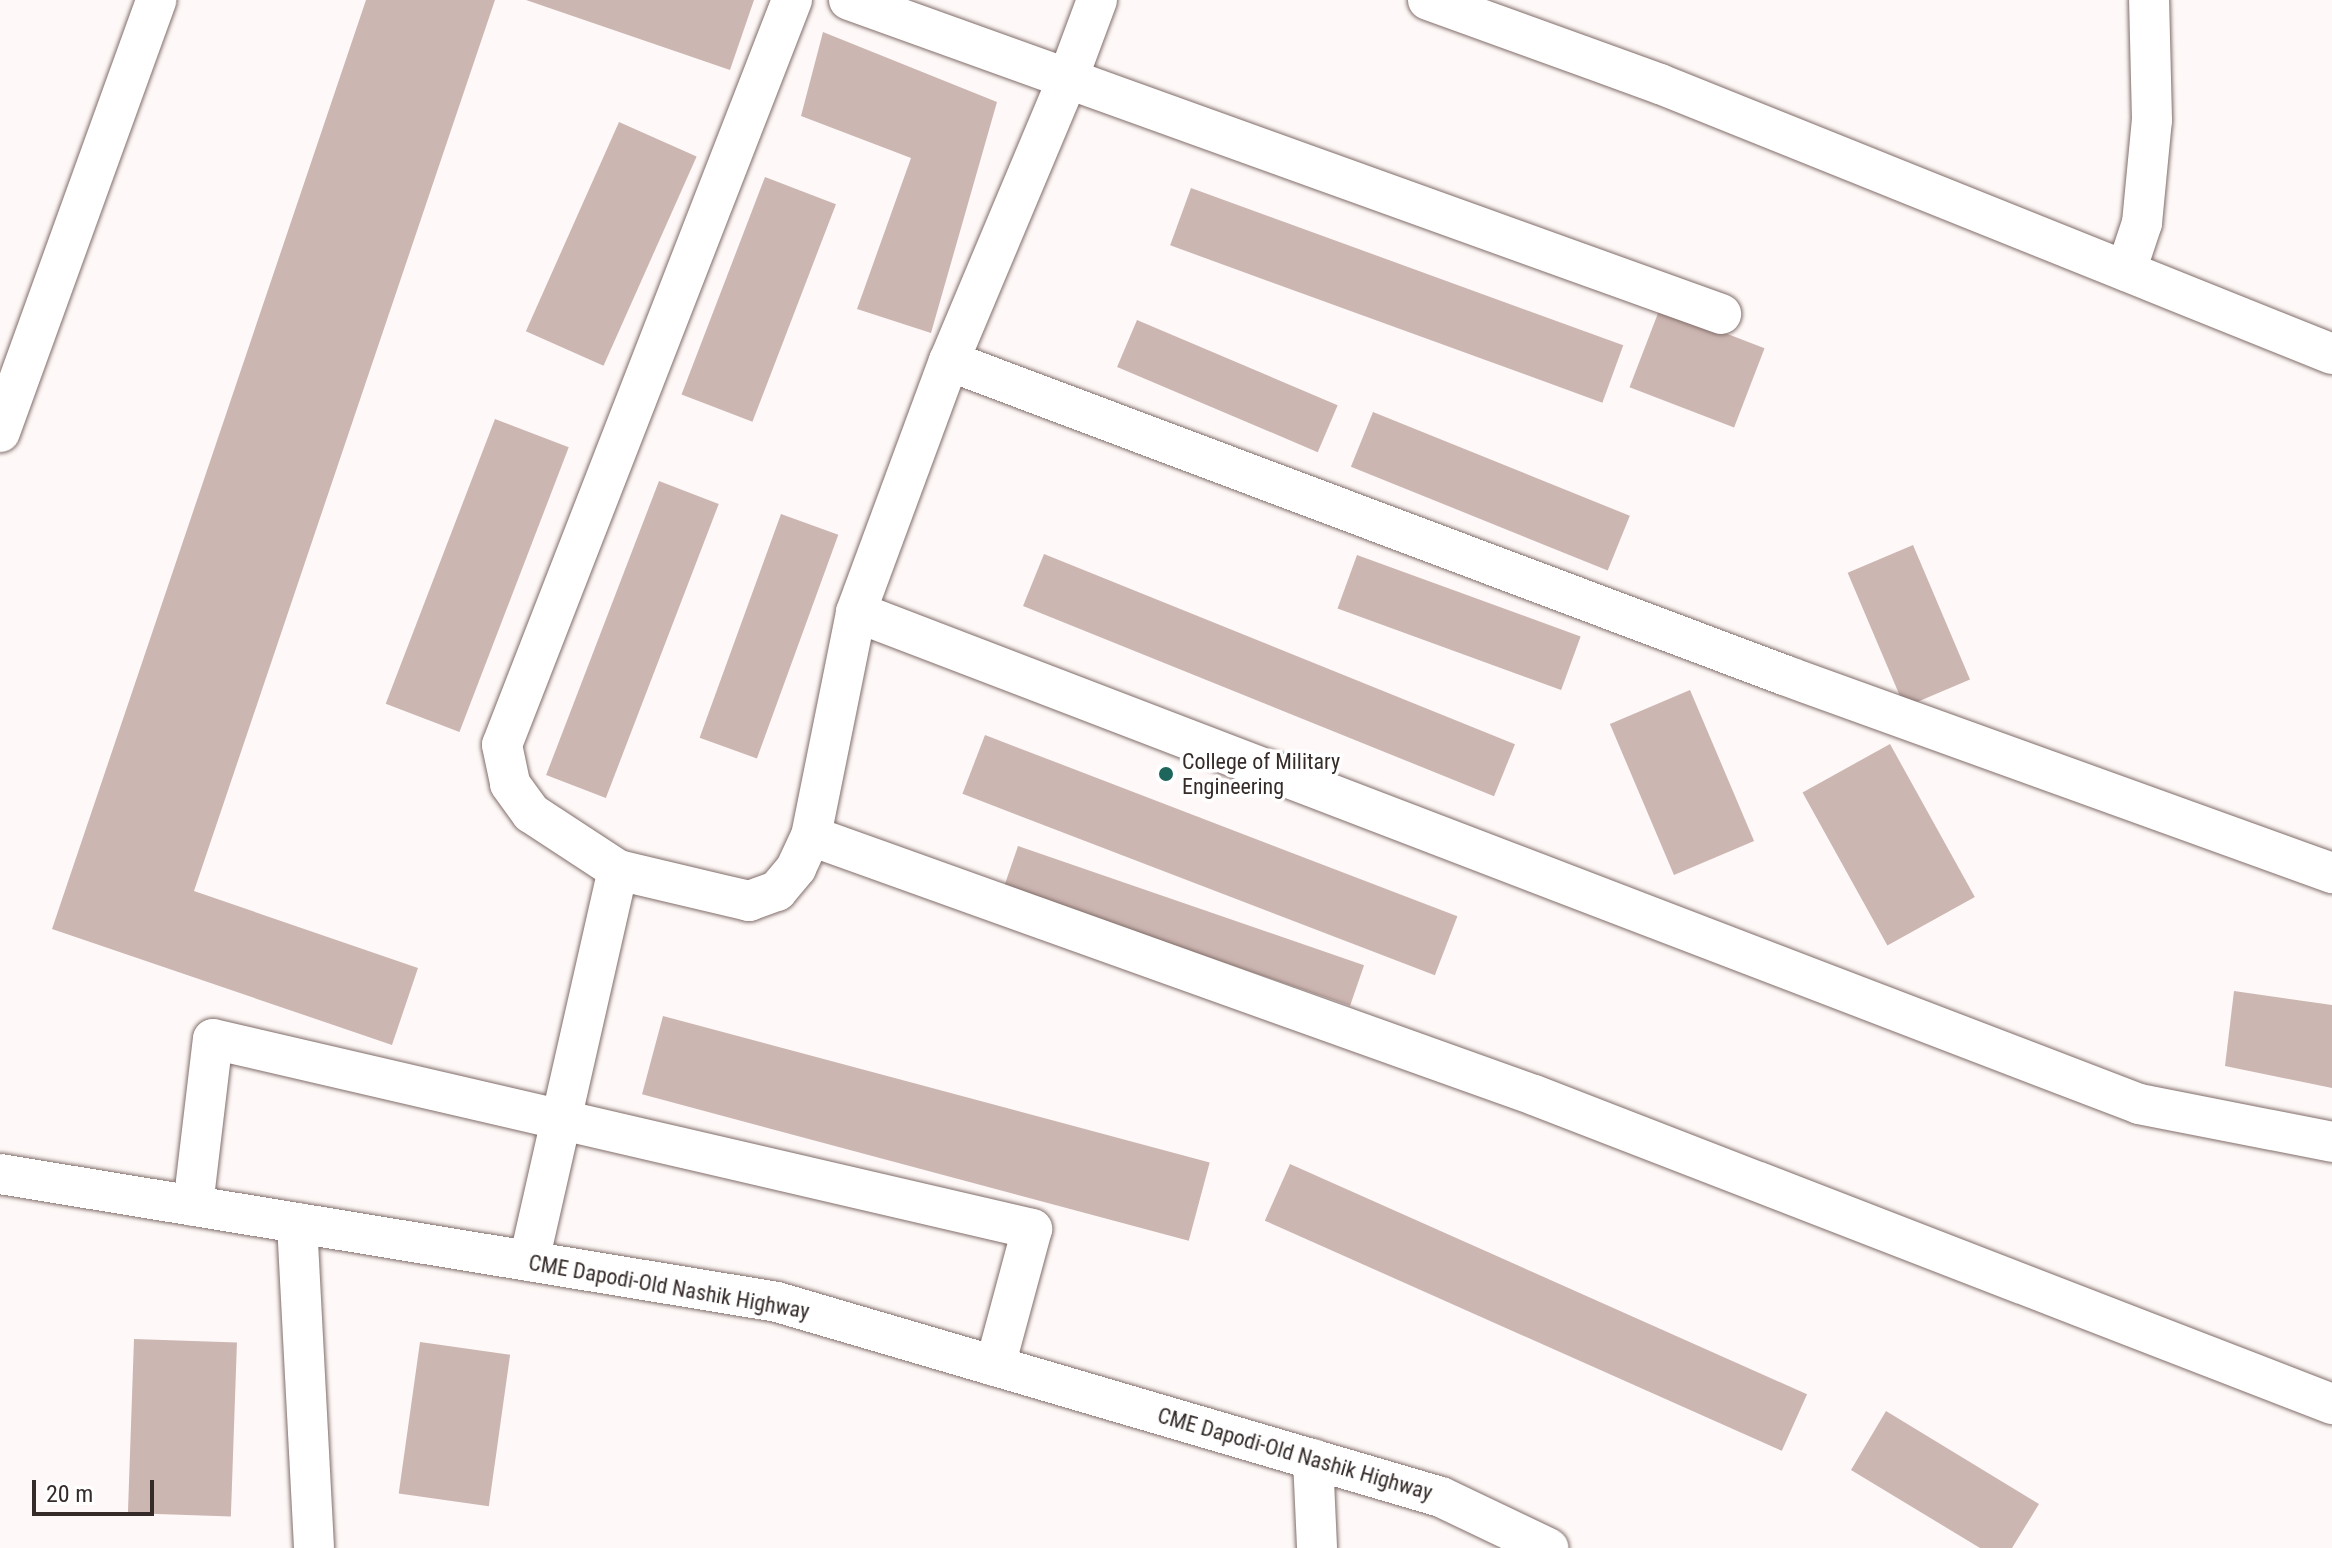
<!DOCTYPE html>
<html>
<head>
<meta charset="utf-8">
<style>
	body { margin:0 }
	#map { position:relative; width:2332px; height:1548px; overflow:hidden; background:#fef9f8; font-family:"Roboto Condensed",sans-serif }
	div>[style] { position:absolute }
	.building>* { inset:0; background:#ccb6b2; transform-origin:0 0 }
	.roads { filter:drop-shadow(0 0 2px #816d69) drop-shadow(0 0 2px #816d69) }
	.minor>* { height:40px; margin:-20px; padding:0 20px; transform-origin:20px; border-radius:20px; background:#fff }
	.dots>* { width:22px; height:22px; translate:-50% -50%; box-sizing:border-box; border:4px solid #fff; border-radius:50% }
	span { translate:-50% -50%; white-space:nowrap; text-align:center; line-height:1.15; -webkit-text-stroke:7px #fff; paint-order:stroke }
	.poi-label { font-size:22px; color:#352c2a }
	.left { translate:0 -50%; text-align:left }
	.street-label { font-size:22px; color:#352c2a }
	.scale { position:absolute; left:32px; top:1480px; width:122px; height:36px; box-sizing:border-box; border:4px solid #352c2a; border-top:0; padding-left:10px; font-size:24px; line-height:28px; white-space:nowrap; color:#352c2a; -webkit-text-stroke:6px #fff; paint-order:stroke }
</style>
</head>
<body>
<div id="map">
	<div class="building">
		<i style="clip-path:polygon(366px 0,495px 0,194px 891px,418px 968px,392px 1045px,52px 929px)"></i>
		<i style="clip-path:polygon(526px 0,754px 0,730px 70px)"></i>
		<i style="clip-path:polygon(823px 32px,997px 102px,931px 333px,857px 309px,911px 158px,801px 116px)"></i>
		<i style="left:619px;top:122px;width:85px;height:229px;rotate:24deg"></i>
		<i style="left:765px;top:177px;width:76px;height:233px;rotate:21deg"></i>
		<i style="left:1191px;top:188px;width:460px;height:61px;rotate:20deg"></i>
		<i style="left:1660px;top:308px;width:112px;height:85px;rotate:21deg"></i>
		<i style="left:1137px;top:320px;width:218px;height:51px;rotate:23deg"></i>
		<i style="left:1373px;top:412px;width:277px;height:59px;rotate:22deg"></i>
		<i style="left:495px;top:419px;width:79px;height:305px;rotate:21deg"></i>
		<i style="left:659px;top:481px;width:64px;height:315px;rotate:21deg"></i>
		<i style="left:781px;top:514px;width:61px;height:238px;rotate:20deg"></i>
		<i style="left:1913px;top:545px;width:146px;height:71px;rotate:67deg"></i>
		<i style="left:1044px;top:554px;width:508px;height:56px;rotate:22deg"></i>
		<i style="left:1357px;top:555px;width:238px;height:57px;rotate:20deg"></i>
		<i style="left:1690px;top:690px;width:164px;height:87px;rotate:67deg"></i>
		<i style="left:985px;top:735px;width:506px;height:63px;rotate:21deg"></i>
		<i style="left:1890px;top:744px;width:175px;height:100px;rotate:61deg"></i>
		<i style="left:1018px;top:846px;width:366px;height:43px;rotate:19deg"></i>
		<i style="clip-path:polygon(2234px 991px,2332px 1005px,2332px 1088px,2225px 1066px)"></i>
		<i style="left:663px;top:1016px;width:566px;height:81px;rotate:15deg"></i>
		<i style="left:1290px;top:1164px;width:566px;height:62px;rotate:24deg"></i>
		<i style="left:134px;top:1339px;width:103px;height:174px;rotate:2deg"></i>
		<i style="left:420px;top:1342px;width:91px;height:153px;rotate:8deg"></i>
		<i style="clip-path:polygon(1886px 1411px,2039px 1504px,2012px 1548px,1980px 1548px,1851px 1470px)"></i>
	</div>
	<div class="roads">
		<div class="minor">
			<i style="left:792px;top:0;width:799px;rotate:111.27deg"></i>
			<i style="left:502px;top:745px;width:40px;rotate:78deg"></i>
			<i style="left:510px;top:784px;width:36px;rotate:54deg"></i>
			<i style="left:531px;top:813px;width:104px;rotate:33.2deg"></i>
			<i style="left:618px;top:870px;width:135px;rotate:13.3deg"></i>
			<i style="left:749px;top:901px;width:30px;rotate:-20deg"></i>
			<i style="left:777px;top:891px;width:30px;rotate:-50deg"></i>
			<i style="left:796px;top:868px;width:35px;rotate:-65deg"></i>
			<i style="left:811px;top:836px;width:228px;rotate:-78.6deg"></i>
			<i style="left:856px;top:612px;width:268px;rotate:-69.7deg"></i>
			<i style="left:949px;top:361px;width:307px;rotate:-67.2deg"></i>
			<i style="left:1068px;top:78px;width:83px;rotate:-69.6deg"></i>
			<i style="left:849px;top:0;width:927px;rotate:19.8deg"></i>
			<i style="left:1428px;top:0;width:247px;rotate:19.9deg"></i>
			<i style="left:1660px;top:84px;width:724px;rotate:21.89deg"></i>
			<i style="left:2126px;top:271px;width:51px;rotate:-71.6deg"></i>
			<i style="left:2142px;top:223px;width:103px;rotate:-84.5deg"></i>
			<i style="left:2152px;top:120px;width:120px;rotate:-91.4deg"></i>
			<i style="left:949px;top:361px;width:892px;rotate:20.61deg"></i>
			<i style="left:1784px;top:675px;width:583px;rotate:19.87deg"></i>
			<i style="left:0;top:432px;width:459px;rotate:-70.1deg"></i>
			<i style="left:856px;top:612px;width:1374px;rotate:20.98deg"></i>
			<i style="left:2139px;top:1104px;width:197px;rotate:11.1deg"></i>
			<i style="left:811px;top:836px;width:768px;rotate:19.71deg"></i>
			<i style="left:1534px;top:1095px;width:856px;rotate:21.17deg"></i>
			<i style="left:0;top:1174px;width:787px;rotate:9.35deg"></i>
			<i style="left:777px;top:1302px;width:692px;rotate:16.37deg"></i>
			<i style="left:1441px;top:1497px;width:119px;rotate:25.5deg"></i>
			<i style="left:193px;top:1206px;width:168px;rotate:-83.2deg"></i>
			<i style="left:213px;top:1039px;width:841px;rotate:13.06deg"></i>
			<i style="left:1032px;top:1229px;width:142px;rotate:105.1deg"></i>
			<i style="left:297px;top:1223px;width:325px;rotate:87deg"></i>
			<i style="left:529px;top:1261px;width:401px;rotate:-77.2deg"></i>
			<i style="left:1313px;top:1459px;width:89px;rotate:87.4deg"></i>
		</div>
	</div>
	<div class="dots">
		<i style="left:1166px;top:774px;background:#1e665b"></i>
	</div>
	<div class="poi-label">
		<span class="left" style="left:1182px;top:774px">College of Military<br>Engineering</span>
	</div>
	<div class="street-label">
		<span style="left:669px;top:1287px;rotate:10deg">CME Dapodi-Old Nashik Highway</span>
		<span style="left:1295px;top:1454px;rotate:16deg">CME Dapodi-Old Nashik Highway</span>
	</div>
	<div class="scale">20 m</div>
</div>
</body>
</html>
